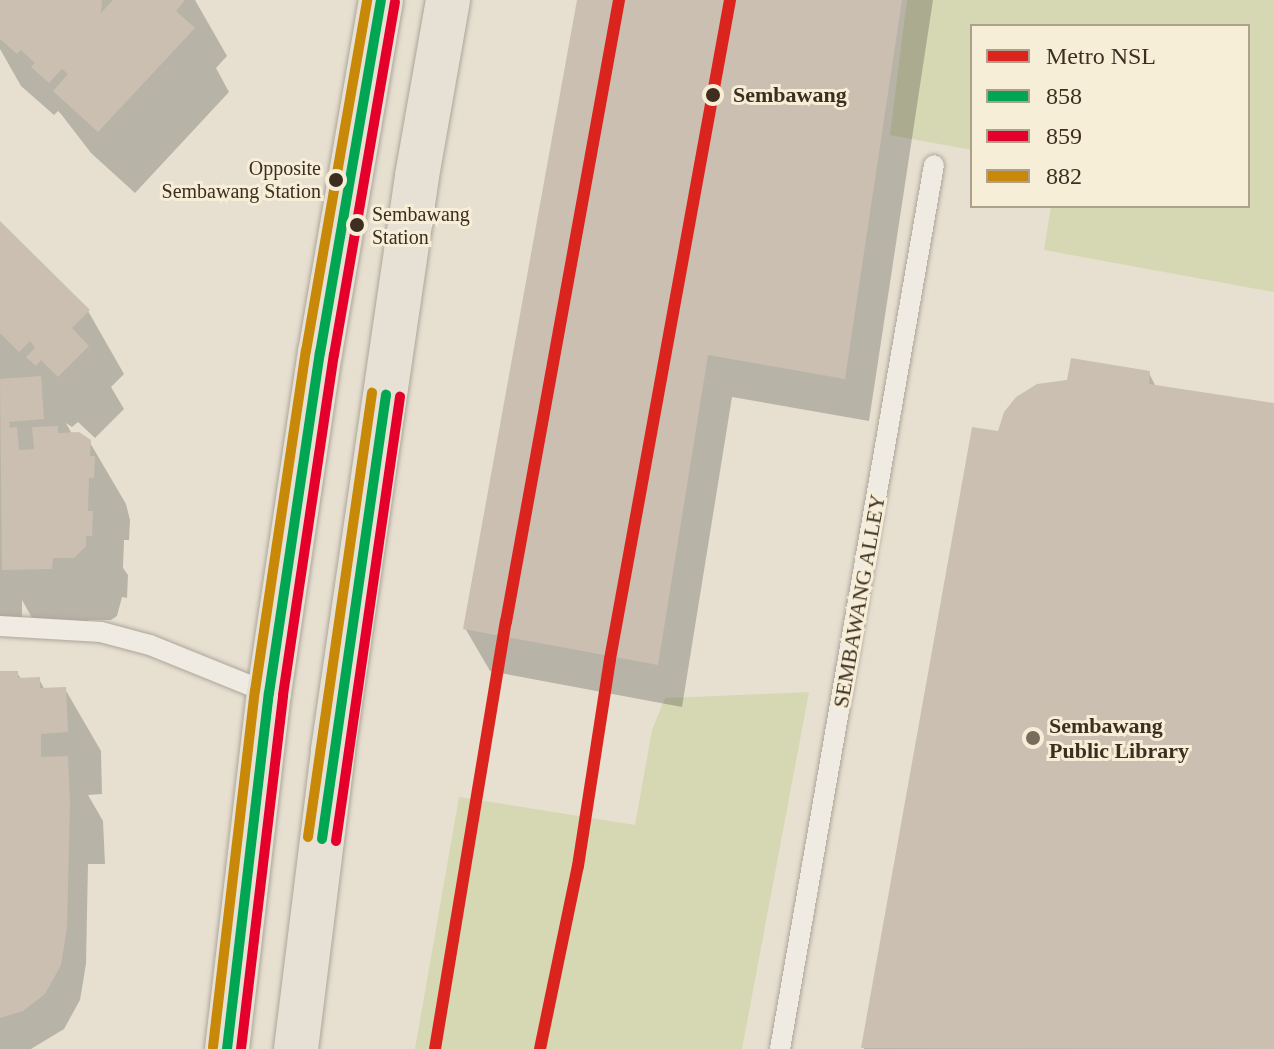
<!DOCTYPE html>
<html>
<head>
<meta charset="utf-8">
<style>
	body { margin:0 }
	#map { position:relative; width:1274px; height:1049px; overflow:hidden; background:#e7e0d1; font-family:Georgia,serif }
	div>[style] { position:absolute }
	.green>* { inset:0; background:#d6d7b3 }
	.shadow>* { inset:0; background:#0003 }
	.building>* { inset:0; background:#cbbfb2 }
	.roads { filter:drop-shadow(0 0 2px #ada599) drop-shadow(0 0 2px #ada599) }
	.lane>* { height:20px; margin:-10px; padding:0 10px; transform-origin:10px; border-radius:10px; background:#efebe3 }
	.primary>* { height:44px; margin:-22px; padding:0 22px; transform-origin:22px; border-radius:22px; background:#e6e1d4 }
	.bus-1>* { height:10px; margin:-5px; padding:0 5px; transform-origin:5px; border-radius:5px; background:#00a651 }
	.bus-2>* { height:10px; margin:-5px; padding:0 5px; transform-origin:5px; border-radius:5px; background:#e4002b }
	.bus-3>* { height:10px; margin:-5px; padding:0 5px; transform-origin:5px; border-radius:5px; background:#c88808 }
	.metro-1>* { height:12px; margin:-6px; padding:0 6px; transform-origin:6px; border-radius:6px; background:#dc241f }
	.dots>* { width:22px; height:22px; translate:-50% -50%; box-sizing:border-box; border:4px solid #f7eed8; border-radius:50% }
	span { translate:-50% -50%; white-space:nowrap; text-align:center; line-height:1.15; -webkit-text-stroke:6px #f7eed8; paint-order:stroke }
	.bus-label { font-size:20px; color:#3d2e20 }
	.right { translate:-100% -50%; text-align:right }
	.left { translate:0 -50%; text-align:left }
	.stop-label { font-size:22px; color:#3d2e20; font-weight:700 }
	.street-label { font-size:22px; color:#3d2e20 }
	.poi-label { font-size:22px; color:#3d2e20; font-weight:700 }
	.legend { position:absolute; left:970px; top:24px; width:280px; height:184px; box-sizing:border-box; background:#f7eed8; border:2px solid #ada18e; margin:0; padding:10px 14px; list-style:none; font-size:24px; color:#3d2e20 }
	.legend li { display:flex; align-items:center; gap:16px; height:40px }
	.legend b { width:40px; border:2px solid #ada18e }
</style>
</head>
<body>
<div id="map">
	<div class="green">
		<i style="clip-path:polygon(907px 0,1274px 0,1274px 292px,1044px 250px,1051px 206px,1248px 206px,1248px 26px,972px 26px,972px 150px,890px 135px)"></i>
		<i style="clip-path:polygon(809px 692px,742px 1049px,415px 1049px,459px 797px,635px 825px,652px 730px,665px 698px)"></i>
	</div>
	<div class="shadow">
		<i style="clip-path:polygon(0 0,195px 0,227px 56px,216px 68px,229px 92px,135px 193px,91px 153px,61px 114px,58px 111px,54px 115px,21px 86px,0 49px)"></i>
		<i style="clip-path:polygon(580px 0,933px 0,869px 421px,732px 397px,682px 707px,490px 671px,465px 628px)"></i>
		<i style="clip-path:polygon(0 224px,88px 311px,124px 374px,111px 387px,124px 409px,95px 438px,78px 422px,72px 427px,66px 423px,72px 434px,89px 441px,126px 504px,130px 520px,129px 540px,124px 540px,123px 568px,128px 575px,127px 598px,122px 597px,117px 616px,111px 620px,88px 620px,87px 631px,40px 632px,22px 600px,22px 632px,0 622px)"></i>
		<i style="clip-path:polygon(1149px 373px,1156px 387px,1274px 405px,1274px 1049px,864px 1049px,999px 433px)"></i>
		<i style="clip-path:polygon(0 673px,17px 673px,22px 680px,39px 679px,45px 690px,65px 689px,101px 751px,102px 794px,88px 795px,103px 821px,105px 864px,88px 864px,86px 964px,80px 1000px,64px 1029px,31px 1049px,0 1049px)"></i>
	</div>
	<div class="building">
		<i style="clip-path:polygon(0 0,102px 0,101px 13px,113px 0,185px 0,176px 11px,195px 28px,98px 132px,53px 91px,68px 74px,62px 69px,49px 83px,31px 67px,35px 63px,21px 50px,17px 54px,0 39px)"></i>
		<i style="clip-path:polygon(577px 0,902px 0,845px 379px,708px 355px,658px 665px,463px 629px)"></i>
		<i style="clip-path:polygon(0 221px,90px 310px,72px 328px,89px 346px,58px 377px,41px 360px,36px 366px,26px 357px,35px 348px,30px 341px,19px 352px,0 333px)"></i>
		<i style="clip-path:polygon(1071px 358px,1150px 371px,1149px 384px,1274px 403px,1274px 1049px,861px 1048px,972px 427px,998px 431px,1004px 412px,1016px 397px,1037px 384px,1067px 380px)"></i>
		<i style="clip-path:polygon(41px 376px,44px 419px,9px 422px,10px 428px,17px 427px,19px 450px,34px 449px,32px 427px,58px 426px,58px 433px,79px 432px,91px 440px,90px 456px,95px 456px,94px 478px,89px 478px,88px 511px,93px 511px,92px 536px,86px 536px,86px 546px,74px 558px,53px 558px,52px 569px,2px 570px,0 379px)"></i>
		<i style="clip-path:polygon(0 671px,18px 671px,18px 678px,40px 677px,40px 688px,66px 687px,68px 732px,41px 734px,41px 757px,68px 756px,70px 802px,67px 928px,61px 965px,45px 994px,23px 1011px,0 1018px)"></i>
	</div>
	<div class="roads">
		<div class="lane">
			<i style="left:0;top:626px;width:101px;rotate:3.4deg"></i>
			<i style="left:101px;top:632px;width:51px;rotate:14.9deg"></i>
			<i style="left:150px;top:645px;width:128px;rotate:22deg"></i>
			<i style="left:780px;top:1049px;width:897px;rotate:-80.12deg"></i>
		</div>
		<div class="primary">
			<i style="left:227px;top:1049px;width:358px;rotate:-83.3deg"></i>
			<i style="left:269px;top:693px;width:344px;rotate:-81.5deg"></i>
			<i style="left:320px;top:353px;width:358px;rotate:-80.2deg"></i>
			<i style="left:296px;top:1049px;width:301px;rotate:-82.9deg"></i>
			<i style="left:333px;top:750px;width:580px;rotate:-81.67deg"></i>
			<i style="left:417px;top:176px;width:179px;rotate:-80deg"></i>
		</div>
	</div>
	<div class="bus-1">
		<i style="left:322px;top:839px;width:449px;rotate:-81.8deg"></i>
		<i style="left:227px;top:1049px;width:358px;rotate:-83.3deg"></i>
		<i style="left:269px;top:693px;width:344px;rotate:-81.5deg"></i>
		<i style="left:320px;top:353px;width:358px;rotate:-80.2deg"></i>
	</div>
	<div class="bus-2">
		<i style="left:336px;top:841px;width:449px;rotate:-81.8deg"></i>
		<i style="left:241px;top:1049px;width:356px;rotate:-83.2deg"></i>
		<i style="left:283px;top:695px;width:344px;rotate:-81.5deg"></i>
		<i style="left:334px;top:355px;width:358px;rotate:-80.2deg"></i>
	</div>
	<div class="bus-3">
		<i style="left:308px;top:837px;width:449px;rotate:-81.8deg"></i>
		<i style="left:213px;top:1047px;width:358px;rotate:-83.3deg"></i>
		<i style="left:255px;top:691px;width:344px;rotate:-81.5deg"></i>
		<i style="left:306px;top:351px;width:356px;rotate:-80.1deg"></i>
	</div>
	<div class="metro-1">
		<i style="left:435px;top:1049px;width:433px;rotate:-80.6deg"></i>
		<i style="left:506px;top:622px;width:632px;rotate:-79.7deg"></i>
		<i style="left:540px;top:1049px;width:187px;rotate:-78.3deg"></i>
		<i style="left:578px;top:866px;width:209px;rotate:-81.2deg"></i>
		<i style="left:610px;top:659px;width:670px;rotate:-79.68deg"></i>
	</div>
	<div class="dots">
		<i style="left:713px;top:95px;background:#3d2e20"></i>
		<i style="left:336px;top:180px;background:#3d2e20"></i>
		<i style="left:357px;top:225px;background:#3d2e20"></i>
		<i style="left:1033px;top:738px;background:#786c5e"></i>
	</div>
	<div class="bus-label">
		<span class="right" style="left:321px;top:180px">Opposite<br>Sembawang Station</span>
		<span class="left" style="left:372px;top:226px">Sembawang<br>Station</span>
	</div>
	<div class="stop-label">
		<span class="left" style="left:733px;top:95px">Sembawang</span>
	</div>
	<div class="street-label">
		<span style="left:859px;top:601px;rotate:-80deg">SEMBAWANG ALLEY</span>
	</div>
	<div class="poi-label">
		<span class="left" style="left:1049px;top:738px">Sembawang<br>Public Library</span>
	</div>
	<ul class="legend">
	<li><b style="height:10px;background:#dc241f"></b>Metro NSL</li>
	<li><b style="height:10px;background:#00a651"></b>858</li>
	<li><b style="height:10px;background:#e4002b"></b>859</li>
	<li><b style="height:10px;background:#c88808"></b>882</li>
	</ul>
</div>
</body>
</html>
